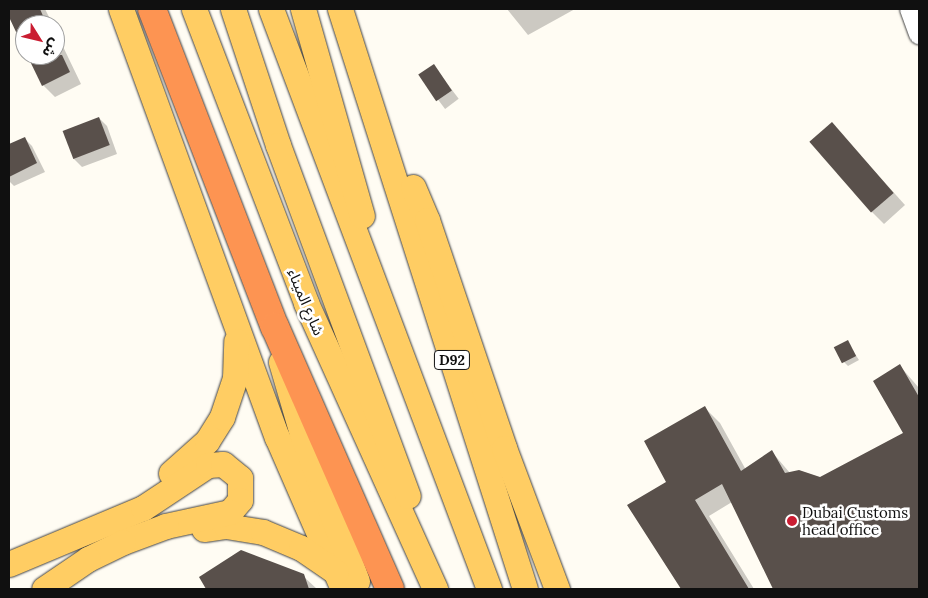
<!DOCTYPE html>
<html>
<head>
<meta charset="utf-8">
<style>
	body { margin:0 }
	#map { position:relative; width:928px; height:598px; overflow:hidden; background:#fffcf3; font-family:Lora,"Noto Sans Arabic",serif }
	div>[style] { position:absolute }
	.shadow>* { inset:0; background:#0003; transform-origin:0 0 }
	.building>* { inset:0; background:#59504b; transform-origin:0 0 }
	.roads { filter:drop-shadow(0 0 1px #434343) drop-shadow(0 0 1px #434343) }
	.minor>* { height:20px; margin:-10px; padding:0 10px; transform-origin:10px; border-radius:10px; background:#fff }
	.major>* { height:25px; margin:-12.5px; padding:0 12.5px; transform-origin:12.5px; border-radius:12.5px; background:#ffcd63 }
	.highway>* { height:28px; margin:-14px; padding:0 14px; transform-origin:14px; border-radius:14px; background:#fd9452 }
	.dots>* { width:14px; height:14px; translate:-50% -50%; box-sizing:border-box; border:2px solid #fff; border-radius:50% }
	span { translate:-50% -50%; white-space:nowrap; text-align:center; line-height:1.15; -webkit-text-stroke:5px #fff; paint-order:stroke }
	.shield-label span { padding:1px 4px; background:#fff; border:1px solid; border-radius:4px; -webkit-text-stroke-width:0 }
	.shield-label { font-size:14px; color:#101010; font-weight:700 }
	.street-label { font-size:15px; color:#101010 }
	.poi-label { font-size:15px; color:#101010 }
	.left { translate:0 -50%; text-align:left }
	.frame { position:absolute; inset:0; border:10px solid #101010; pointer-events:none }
	.north { position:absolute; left:15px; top:15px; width:50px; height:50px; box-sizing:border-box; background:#fff; border:1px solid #9f9f9f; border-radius:50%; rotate:126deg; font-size:14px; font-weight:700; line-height:20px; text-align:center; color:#101010 }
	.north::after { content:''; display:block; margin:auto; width:18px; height:22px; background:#ca1d32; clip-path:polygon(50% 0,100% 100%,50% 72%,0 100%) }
</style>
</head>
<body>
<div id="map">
	<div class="shadow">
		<i style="clip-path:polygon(9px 9px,45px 9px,53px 25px,25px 25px,25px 48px)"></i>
		<i style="clip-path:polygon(507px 9px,575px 9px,528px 35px)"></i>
		<i style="clip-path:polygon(55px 30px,81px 84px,55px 97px,43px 85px,28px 55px,55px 55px)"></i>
		<i style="left:434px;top:66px;width:41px;height:17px;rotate:53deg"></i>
		<i style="clip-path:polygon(99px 118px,107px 126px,117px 154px,82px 167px,73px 158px)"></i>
		<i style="clip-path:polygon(832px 124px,905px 205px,884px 224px,872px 212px)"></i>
		<i style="clip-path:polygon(24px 138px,32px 146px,45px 172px,14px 186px,9px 181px,9px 146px)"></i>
		<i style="clip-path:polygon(847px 342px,859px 360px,848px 366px,844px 362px)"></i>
		<i style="clip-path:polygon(900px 366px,919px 388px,919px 589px,774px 589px,732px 502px,709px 516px,754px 589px,683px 589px,629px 505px,668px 483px,705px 408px,720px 423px,746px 470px,772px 452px,790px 473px,820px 479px,905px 433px)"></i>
		<i style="clip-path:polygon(303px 576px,317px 589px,208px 589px,200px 577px)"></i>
	</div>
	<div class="building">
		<i style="clip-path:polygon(9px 9px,40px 9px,47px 25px,25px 25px,25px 51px,9px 17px)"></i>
		<i style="clip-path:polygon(27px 55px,62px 55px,70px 72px,42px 86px)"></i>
		<i style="left:434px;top:64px;width:32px;height:19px;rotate:56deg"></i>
		<i style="left:99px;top:117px;width:30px;height:39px;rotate:69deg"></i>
		<i style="left:832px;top:122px;width:94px;height:30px;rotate:49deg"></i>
		<i style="clip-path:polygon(25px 137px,37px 163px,9px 177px,9px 144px)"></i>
		<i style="left:848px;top:340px;width:18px;height:16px;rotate:63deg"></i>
		<i style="clip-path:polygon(900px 364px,919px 397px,919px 589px,773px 589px,722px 484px,695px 500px,749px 589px,681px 589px,627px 505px,666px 482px,644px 441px,705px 406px,741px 471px,772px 450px,785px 473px,799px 470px,820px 477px,903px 433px,873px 381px)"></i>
		<i style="clip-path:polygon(241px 550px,304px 574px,309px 589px,206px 589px,199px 577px)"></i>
	</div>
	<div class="roads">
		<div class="minor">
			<i style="left:910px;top:9px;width:27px;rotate:70deg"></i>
		</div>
		<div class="major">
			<i style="left:121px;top:9px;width:456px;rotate:70deg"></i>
			<i style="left:277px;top:437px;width:166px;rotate:66.5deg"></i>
			<i style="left:194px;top:9px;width:315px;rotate:69.1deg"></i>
			<i style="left:306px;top:303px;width:314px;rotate:65.7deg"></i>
			<i style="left:233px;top:9px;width:143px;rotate:71.7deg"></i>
			<i style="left:278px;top:145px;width:374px;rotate:69.7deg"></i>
			<i style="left:271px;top:9px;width:620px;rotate:69.4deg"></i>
			<i style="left:303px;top:9px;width:215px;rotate:74.1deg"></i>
			<i style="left:340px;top:9px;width:609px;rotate:72.31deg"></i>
			<i style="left:413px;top:187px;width:36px;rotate:67deg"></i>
			<i style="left:427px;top:220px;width:241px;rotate:71.3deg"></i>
			<i style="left:504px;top:448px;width:151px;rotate:69.4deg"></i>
			<i style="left:281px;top:362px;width:75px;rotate:73.7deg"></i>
			<i style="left:302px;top:434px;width:157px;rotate:69.5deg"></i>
			<i style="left:171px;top:473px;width:48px;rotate:-41.6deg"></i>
			<i style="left:207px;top:441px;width:28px;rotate:-58deg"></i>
			<i style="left:222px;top:417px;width:41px;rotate:-71.6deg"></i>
			<i style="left:235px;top:378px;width:37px;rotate:-88deg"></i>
			<i style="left:204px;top:529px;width:22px;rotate:-8deg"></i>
			<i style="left:226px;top:526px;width:37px;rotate:9deg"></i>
			<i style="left:263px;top:532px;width:41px;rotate:22.8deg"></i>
			<i style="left:301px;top:548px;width:42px;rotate:34.4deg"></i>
			<i style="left:9px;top:564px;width:145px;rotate:-22.7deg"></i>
			<i style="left:143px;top:508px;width:78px;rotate:-33.5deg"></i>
			<i style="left:208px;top:465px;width:15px;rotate:-4deg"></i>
			<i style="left:223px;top:464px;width:22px;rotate:39deg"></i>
			<i style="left:240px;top:478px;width:22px;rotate:90deg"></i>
			<i style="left:240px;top:500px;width:16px;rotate:130deg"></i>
			<i style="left:230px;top:512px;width:66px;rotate:167.7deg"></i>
			<i style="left:166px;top:526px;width:46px;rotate:159.6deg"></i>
			<i style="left:123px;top:542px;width:39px;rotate:154deg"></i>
			<i style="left:88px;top:559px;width:53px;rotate:145.7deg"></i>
		</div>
		<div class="highway">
			<i style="left:152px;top:9px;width:341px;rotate:68.9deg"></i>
			<i style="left:275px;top:327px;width:286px;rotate:66.3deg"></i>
		</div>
	</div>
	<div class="dots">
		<i style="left:792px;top:521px;background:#ca1d32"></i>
	</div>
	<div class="shield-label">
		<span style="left:452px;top:360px">D92</span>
	</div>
	<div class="street-label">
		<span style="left:306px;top:302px;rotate:67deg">شارع الميناء</span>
	</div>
	<div class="poi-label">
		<span class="left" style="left:802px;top:521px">Dubai Customs<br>head office</span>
	</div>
	<div class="frame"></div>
	<div class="north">ش</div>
</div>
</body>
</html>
